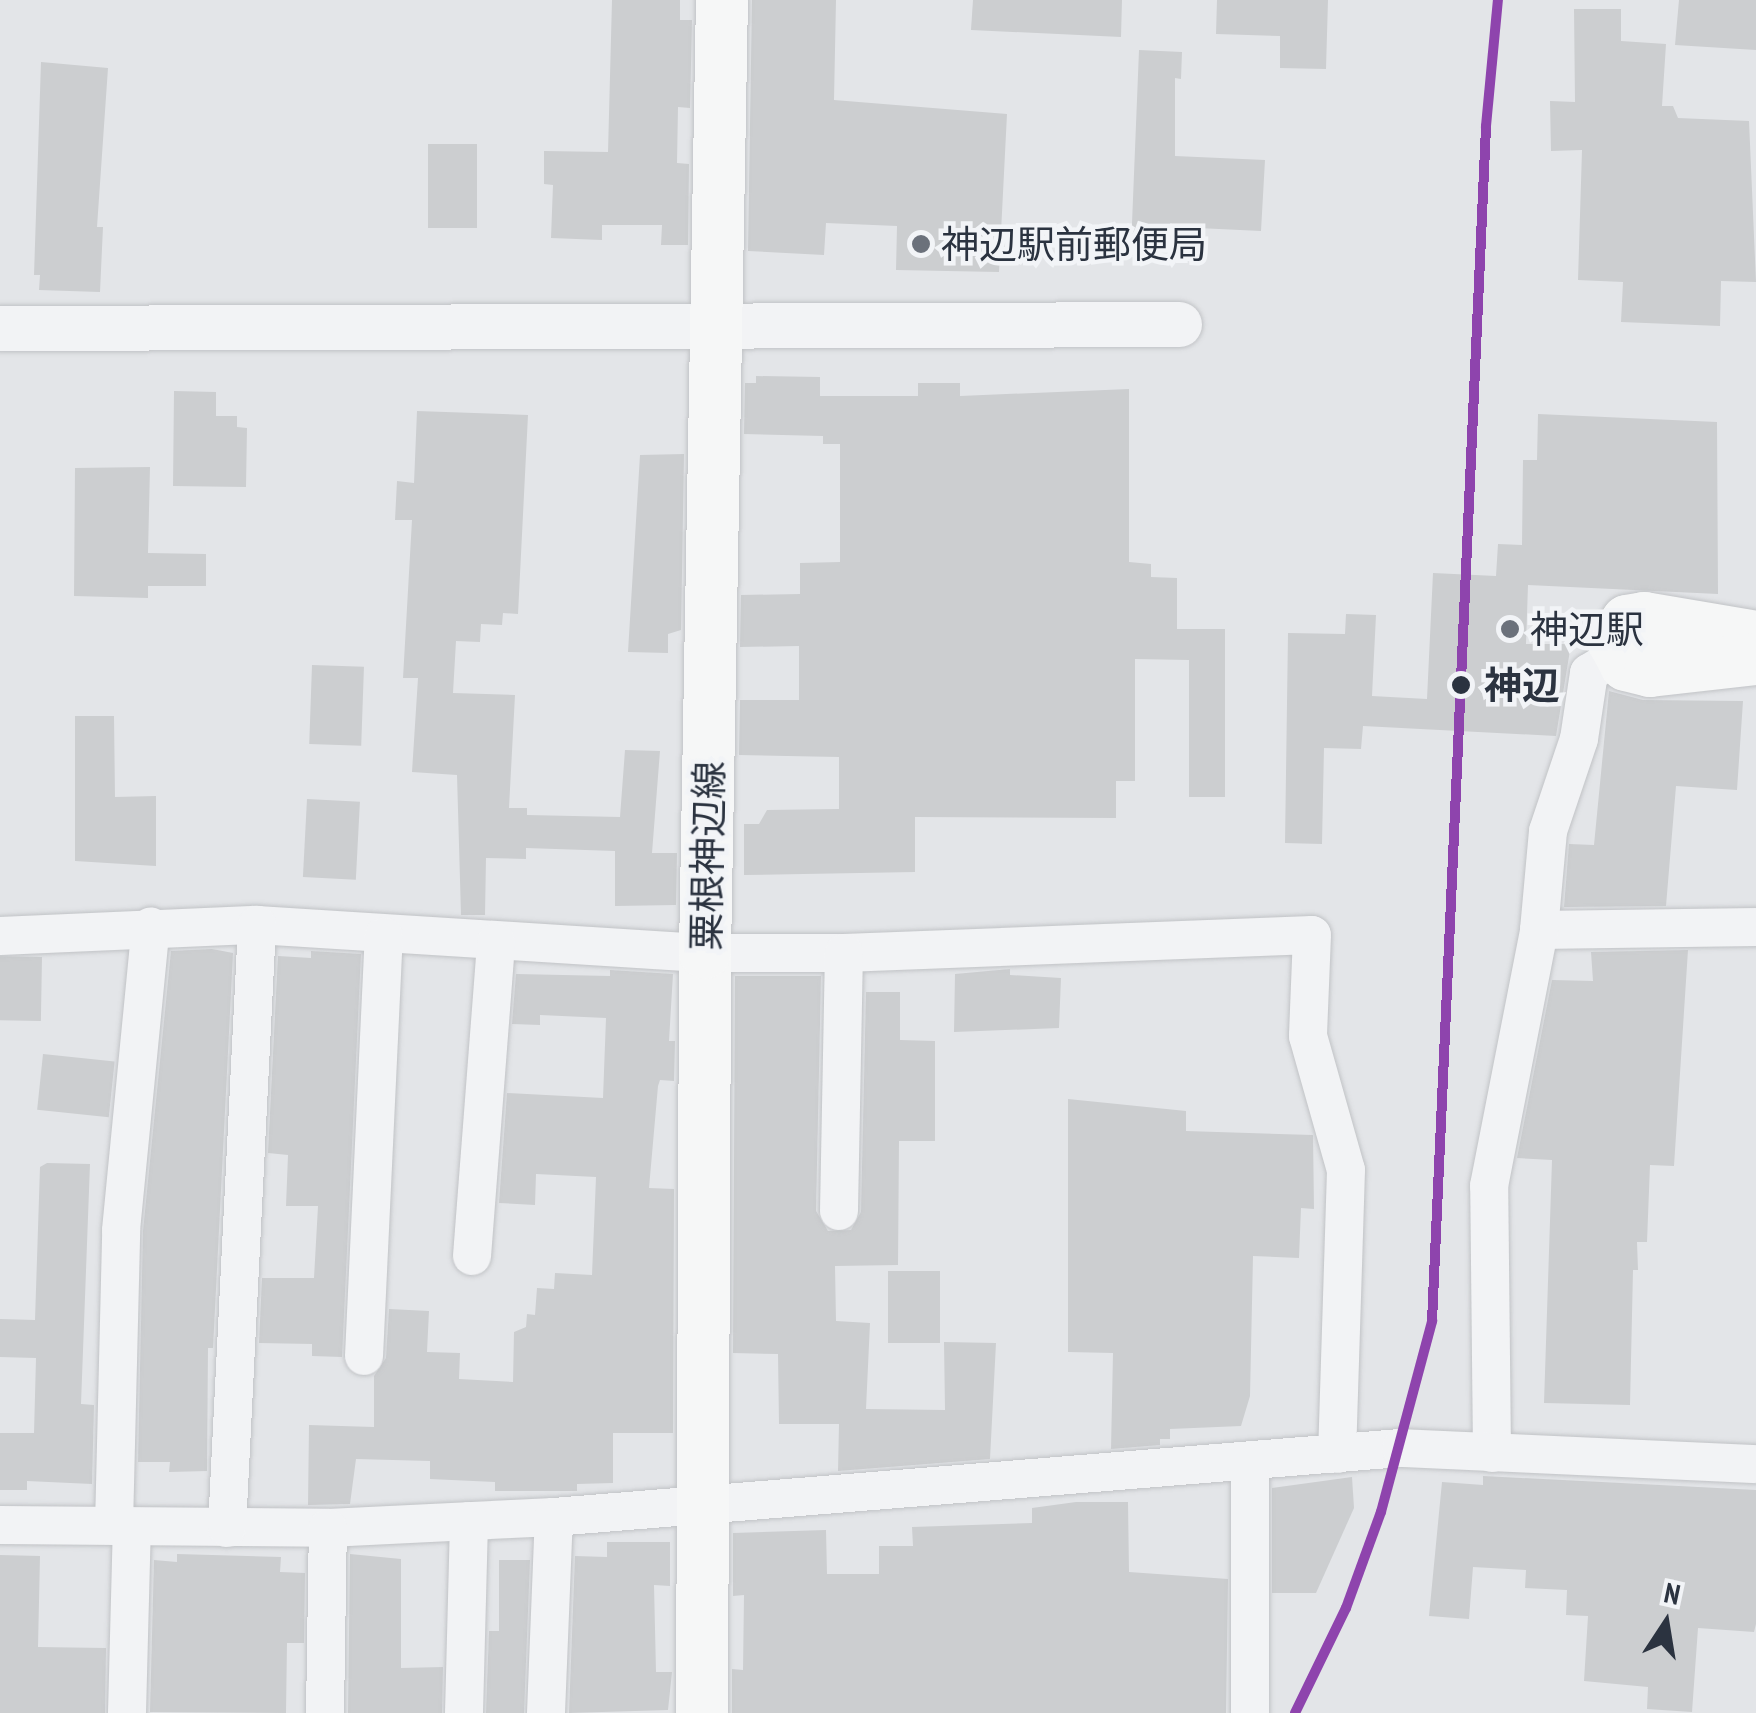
<!DOCTYPE html>
<html>
<head>
<meta charset="utf-8">
<style>
	body { margin:0 }
	#map { position:relative; width:1756px; height:1713px; overflow:hidden; background:#e3e5e8; font-family:"PT Sans Narrow","Noto Sans JP",sans-serif }
	div>[style] { position:absolute }
	.building>* { inset:0; background:#ccced0; transform-origin:0 0 }
	.roads { filter:drop-shadow(0 0 2px #c1c3c6) drop-shadow(0 0 2px #c1c3c6) }
	.minor>* { height:38px; margin:-19px; padding:0 19px; transform-origin:19px; border-radius:19px; background:#f2f3f5 }
	.tertiary>* { height:45px; margin:-22.5px; padding:0 22.5px; transform-origin:22.5px; border-radius:22.5px; background:#f2f3f5 }
	.secondary>* { height:52px; margin:-26px; padding:0 26px; transform-origin:26px; border-radius:26px; background:#f6f7f7 }
	.rail-1>* { height:10px; margin:-5px; padding:0 5px; transform-origin:5px; border-radius:5px; background:#8e44ad }
	.dots>* { width:28px; height:28px; translate:-50% -50%; box-sizing:border-box; border:5px solid #f2f4f7; border-radius:50% }
	span { translate:-50% -50%; white-space:nowrap; text-align:center; line-height:1.15; -webkit-text-stroke:9px #f2f4f7; paint-order:stroke }
	.poi-label { font-size:38px; color:#2b3340 }
	.left { translate:0 -50%; text-align:left }
	.stop-label { font-size:38px; color:#2b3340; font-weight:700 }
	.street-label { font-size:38px; color:#2b3340 }
	.north { position:absolute; left:1616px; top:1573px; width:100px; height:100px; -webkit-text-stroke:8px #f2f4f7; paint-order:stroke; rotate:12deg; font-size:28px; font-weight:700; line-height:40px; text-align:center; color:#2b3340 }
	.north::after { content:''; display:block; margin:auto; width:35px; height:45px; background:#2b3340; clip-path:polygon(50% 0,100% 100%,50% 72%,0 100%) }
</style>
</head>
<body>
<div id="map">
	<div class="building">
		<i style="clip-path:polygon(612px 0,680px 0,680px 20px,692px 20px,690px 108px,678px 107px,677px 163px,689px 164px,688px 245px,661px 245px,662px 225px,602px 225px,602px 240px,551px 238px,553px 185px,544px 184px,544px 151px,608px 152px)"></i>
		<i style="clip-path:polygon(752px 0,836px 0,834px 100px,1007px 114px,999px 272px,896px 270px,897px 226px,826px 223px,824px 255px,748px 251px)"></i>
		<i style="clip-path:polygon(973px 0,1122px 0,1121px 37px,971px 30px)"></i>
		<i style="clip-path:polygon(1217px 0,1328px 0,1326px 69px,1280px 68px,1280px 36px,1216px 34px)"></i>
		<i style="clip-path:polygon(1679px 0,1756px 0,1756px 50px,1675px 45px)"></i>
		<i style="clip-path:polygon(1574px 9px,1621px 9px,1621px 41px,1666px 44px,1662px 106px,1673px 106px,1678px 118px,1749px 121px,1756px 282px,1721px 281px,1720px 326px,1621px 322px,1623px 282px,1578px 280px,1582px 150px,1551px 151px,1550px 101px,1575px 102px)"></i>
		<i style="clip-path:polygon(1139px 50px,1182px 52px,1181px 79px,1175px 78px,1175px 156px,1265px 160px,1261px 231px,1177px 227px,1176px 250px,1131px 248px)"></i>
		<i style="clip-path:polygon(41px 62px,108px 68px,97px 227px,103px 227px,100px 292px,39px 290px,40px 275px,34px 275px)"></i>
		<i style="left:428px;top:144px;width:49px;height:84px"></i>
		<i style="clip-path:polygon(756px 376px,820px 377px,820px 396px,918px 396px,918px 383px,960px 383px,960px 396px,1129px 389px,1129px 562px,1151px 564px,1151px 577px,1177px 578px,1177px 629px,1225px 629px,1225px 797px,1189px 797px,1189px 660px,1135px 659px,1135px 781px,1116px 781px,1116px 818px,915px 817px,915px 872px,744px 875px,744px 824px,759px 824px,767px 810px,839px 809px,839px 757px,739px 755px,740px 700px,799px 700px,799px 646px,740px 647px,741px 595px,800px 594px,800px 563px,840px 562px,840px 444px,823px 444px,823px 436px,744px 434px,745px 383px,756px 383px)"></i>
		<i style="clip-path:polygon(174px 391px,216px 392px,216px 416px,237px 416px,237px 427px,247px 428px,246px 487px,173px 486px)"></i>
		<i style="clip-path:polygon(417px 411px,528px 415px,518px 614px,503px 613px,502px 625px,481px 624px,480px 642px,456px 641px,453px 693px,515px 695px,509px 808px,527px 808px,527px 815px,620px 817px,625px 750px,660px 751px,652px 853px,677px 853px,676px 905px,615px 906px,615px 851px,526px 848px,526px 859px,486px 858px,485px 915px,461px 915px,457px 775px,412px 772px,418px 678px,403px 678px,412px 520px,395px 520px,397px 481px,414px 483px)"></i>
		<i style="clip-path:polygon(1538px 414px,1717px 422px,1718px 594px,1528px 585px,1526px 644px,1571px 644px,1556px 736px,1363px 726px,1361px 749px,1324px 748px,1322px 844px,1285px 843px,1288px 633px,1345px 634px,1346px 614px,1376px 615px,1372px 696px,1427px 699px,1433px 573px,1496px 576px,1498px 544px,1522px 545px,1523px 460px,1537px 460px)"></i>
		<i style="clip-path:polygon(684px 454px,681px 630px,668px 634px,668px 653px,628px 652px,640px 455px)"></i>
		<i style="clip-path:polygon(150px 467px,148px 553px,206px 554px,206px 586px,148px 586px,148px 598px,74px 596px,75px 468px)"></i>
		<i style="left:312px;top:665px;width:52px;height:79px;rotate:2deg"></i>
		<i style="clip-path:polygon(1609px 691px,1643px 700px,1743px 701px,1737px 790px,1676px 786px,1666px 906px,1564px 907px,1569px 844px,1594px 845px)"></i>
		<i style="clip-path:polygon(75px 716px,114px 716px,115px 797px,156px 796px,156px 866px,75px 861px)"></i>
		<i style="left:307px;top:799px;width:53px;height:78px;rotate:3deg"></i>
		<i style="clip-path:polygon(212px 949px,233px 953px,213px 1348px,208px 1348px,207px 1471px,169px 1472px,170px 1462px,138px 1462px,143px 1231px,171px 951px)"></i>
		<i style="clip-path:polygon(1688px 950px,1674px 1166px,1650px 1165px,1647px 1242px,1637px 1242px,1638px 1270px,1633px 1270px,1630px 1405px,1544px 1403px,1552px 1160px,1517px 1158px,1552px 980px,1593px 981px,1591px 952px)"></i>
		<i style="clip-path:polygon(311px 951px,361px 954px,342px 1357px,312px 1356px,312px 1344px,259px 1343px,262px 1278px,314px 1278px,318px 1206px,286px 1206px,288px 1155px,268px 1153px,278px 956px,311px 958px)"></i>
		<i style="left:42px;top:957px;width:64px;height:42px;rotate:91deg"></i>
		<i style="clip-path:polygon(1010px 969px,1010px 975px,1061px 978px,1059px 1028px,954px 1032px,955px 974px)"></i>
		<i style="clip-path:polygon(610px 970px,673px 974px,669px 1041px,675px 1041px,674px 1081px,660px 1080px,658px 1086px,649px 1188px,674px 1189px,673px 1433px,613px 1433px,613px 1483px,577px 1484px,577px 1491px,495px 1491px,495px 1482px,430px 1479px,430px 1461px,356px 1459px,350px 1504px,308px 1505px,309px 1425px,374px 1427px,374px 1376px,386px 1358px,389px 1309px,429px 1311px,427px 1352px,460px 1353px,459px 1379px,513px 1382px,514px 1332px,526px 1327px,527px 1314px,535px 1315px,537px 1288px,554px 1289px,555px 1273px,592px 1275px,596px 1177px,536px 1174px,535px 1205px,499px 1203px,507px 1093px,603px 1098px,606px 1018px,540px 1015px,540px 1025px,512px 1024px,516px 974px,610px 976px)"></i>
		<i style="clip-path:polygon(735px 976px,821px 976px,816px 1211px,828px 1231px,851px 1230px,861px 1212px,866px 992px,900px 992px,900px 1040px,935px 1041px,935px 1141px,899px 1141px,898px 1265px,835px 1266px,836px 1321px,870px 1323px,866px 1409px,945px 1410px,944px 1342px,996px 1343px,990px 1459px,838px 1471px,839px 1424px,779px 1424px,778px 1354px,733px 1353px)"></i>
		<i style="left:43px;top:1054px;width:72px;height:56px;rotate:6deg"></i>
		<i style="clip-path:polygon(1068px 1099px,1186px 1111px,1186px 1131px,1313px 1135px,1314px 1209px,1301px 1208px,1299px 1258px,1253px 1256px,1250px 1396px,1241px 1426px,1170px 1429px,1170px 1439px,1160px 1439px,1160px 1445px,1111px 1449px,1113px 1353px,1068px 1352px)"></i>
		<i style="clip-path:polygon(47px 1163px,90px 1164px,81px 1404px,94px 1405px,92px 1484px,27px 1481px,27px 1490px,0 1490px,0 1433px,34px 1433px,36px 1358px,0 1357px,0 1319px,35px 1320px,40px 1167px)"></i>
		<i style="left:888px;top:1271px;width:52px;height:72px"></i>
		<i style="clip-path:polygon(1483px 1476px,1756px 1490px,1756px 1624px,1754px 1632px,1698px 1628px,1692px 1712px,1647px 1709px,1648px 1687px,1584px 1681px,1588px 1616px,1566px 1615px,1567px 1590px,1525px 1588px,1526px 1570px,1473px 1567px,1469px 1619px,1429px 1616px,1442px 1482px,1483px 1485px)"></i>
		<i style="clip-path:polygon(1352px 1477px,1354px 1508px,1316px 1593px,1272px 1593px,1272px 1488px)"></i>
		<i style="clip-path:polygon(1076px 1502px,1128px 1502px,1129px 1572px,1228px 1579px,1226px 1713px,732px 1713px,732px 1669px,743px 1670px,744px 1595px,733px 1596px,733px 1533px,826px 1530px,827px 1574px,879px 1574px,879px 1546px,913px 1546px,912px 1527px,1032px 1523px,1032px 1508px)"></i>
		<i style="clip-path:polygon(607px 1542px,670px 1542px,670px 1586px,654px 1585px,656px 1672px,672px 1672px,668px 1710px,569px 1713px,575px 1556px,607px 1557px)"></i>
		<i style="clip-path:polygon(177px 1554px,281px 1557px,280px 1572px,305px 1573px,304px 1643px,287px 1643px,286px 1713px,150px 1712px,154px 1560px,177px 1562px)"></i>
		<i style="clip-path:polygon(350px 1554px,401px 1559px,401px 1668px,443px 1667px,442px 1713px,348px 1713px)"></i>
		<i style="clip-path:polygon(0 1555px,40px 1556px,38px 1647px,106px 1648px,105px 1713px,0 1713px)"></i>
		<i style="clip-path:polygon(499px 1560px,530px 1560px,524px 1713px,486px 1713px,489px 1631px,499px 1631px)"></i>
	</div>
	<div class="roads">
		<div class="minor">
			<i style="left:1539px;top:930px;width:217px;rotate:-0.8deg"></i>
			<i style="left:0;top:936px;width:257px;rotate:-2.5deg"></i>
			<i style="left:257px;top:925px;width:449px;rotate:3.6deg"></i>
			<i style="left:705px;top:953px;width:139px"></i>
			<i style="left:844px;top:953px;width:468px;rotate:-2.2deg"></i>
			<i style="left:1312px;top:935px;width:101px;rotate:92.3deg"></i>
			<i style="left:1308px;top:1036px;width:139px;rotate:74.2deg"></i>
			<i style="left:1346px;top:1170px;width:284px;rotate:91.8deg"></i>
			<i style="left:839px;top:1211px;width:258px;rotate:-88.9deg"></i>
			<i style="left:472px;top:1256px;width:315px;rotate:-85.6deg"></i>
			<i style="left:364px;top:1356px;width:420px;rotate:-87.3deg"></i>
			<i style="left:1492px;top:1453px;width:267px;rotate:-90.6deg"></i>
			<i style="left:1489px;top:1186px;width:261px;rotate:-78.9deg"></i>
			<i style="left:1539px;top:930px;width:99px;rotate:-84.8deg"></i>
			<i style="left:1548px;top:831px;width:97px;rotate:-71.4deg"></i>
			<i style="left:1579px;top:739px;width:67px;rotate:-81.4deg"></i>
			<i style="left:1589px;top:673px;width:32px;rotate:-32deg"></i>
			<i style="left:1250px;top:1462px;width:251px;rotate:90deg"></i>
			<i style="left:0;top:1525px;width:328px;rotate:0.5deg"></i>
			<i style="left:328px;top:1528px;width:226px;rotate:-2.8deg"></i>
			<i style="left:554px;top:1517px;width:850px;rotate:-4.66deg"></i>
			<i style="left:1401px;top:1448px;width:355px;rotate:2.6deg"></i>
			<i style="left:114px;top:1526px;width:296px;rotate:-88.6deg"></i>
			<i style="left:121px;top:1230px;width:305px;rotate:-84.4deg"></i>
			<i style="left:227px;top:1528px;width:604px;rotate:-87.15deg"></i>
			<i style="left:127px;top:1713px;width:186px;rotate:-88.5deg"></i>
			<i style="left:325px;top:1713px;width:185px;rotate:-89.1deg"></i>
			<i style="left:464px;top:1713px;width:192px;rotate:-88.5deg"></i>
			<i style="left:546px;top:1713px;width:196px;rotate:-87.7deg"></i>
		</div>
		<div class="tertiary">
			<i style="left:0;top:328px;width:1179px;rotate:-0.19deg"></i>
		</div>
		<div class="secondary">
			<i style="left:1756px;top:637px;width:114px;rotate:-170.4deg"></i>
			<i style="left:1644px;top:618px;width:17px;rotate:170deg"></i>
			<i style="left:1627px;top:621px;width:25px;rotate:122deg"></i>
			<i style="left:1614px;top:642px;width:26px;rotate:62deg"></i>
			<i style="left:1626px;top:665px;width:25px;rotate:14deg"></i>
			<i style="left:1650px;top:671px;width:107px;rotate:-6.5deg"></i>
			<i style="left:702px;top:1713px;width:760px;rotate:-89.77deg"></i>
			<i style="left:705px;top:953px;width:953px;rotate:-88.98deg"></i>
		</div>
	</div>
	<div class="rail-1">
		<i style="left:1295px;top:1713px;width:117px;rotate:-64.1deg"></i>
		<i style="left:1346px;top:1608px;width:102px;rotate:-70deg"></i>
		<i style="left:1381px;top:1512px;width:198px;rotate:-75deg"></i>
		<i style="left:1432px;top:1321px;width:1196px;rotate:-87.41deg"></i>
		<i style="left:1486px;top:126px;width:127px;rotate:-84.6deg"></i>
	</div>
	<div class="dots">
		<i style="left:921px;top:244px;background:#6b717b"></i>
		<i style="left:1510px;top:629px;background:#6b717b"></i>
		<i style="left:1461px;top:685px;background:#2b3340"></i>
	</div>
	<div class="poi-label">
		<span class="left" style="left:941px;top:244px">神辺駅前郵便局</span>
		<span class="left" style="left:1530px;top:629px">神辺駅</span>
	</div>
	<div class="stop-label">
		<span class="left" style="left:1484px;top:685px">神辺</span>
	</div>
	<div class="street-label">
		<span style="left:707px;top:856px;rotate:-89deg">粟根神辺線</span>
	</div>
	<div class="north">N</div>
</div>
</body>
</html>
